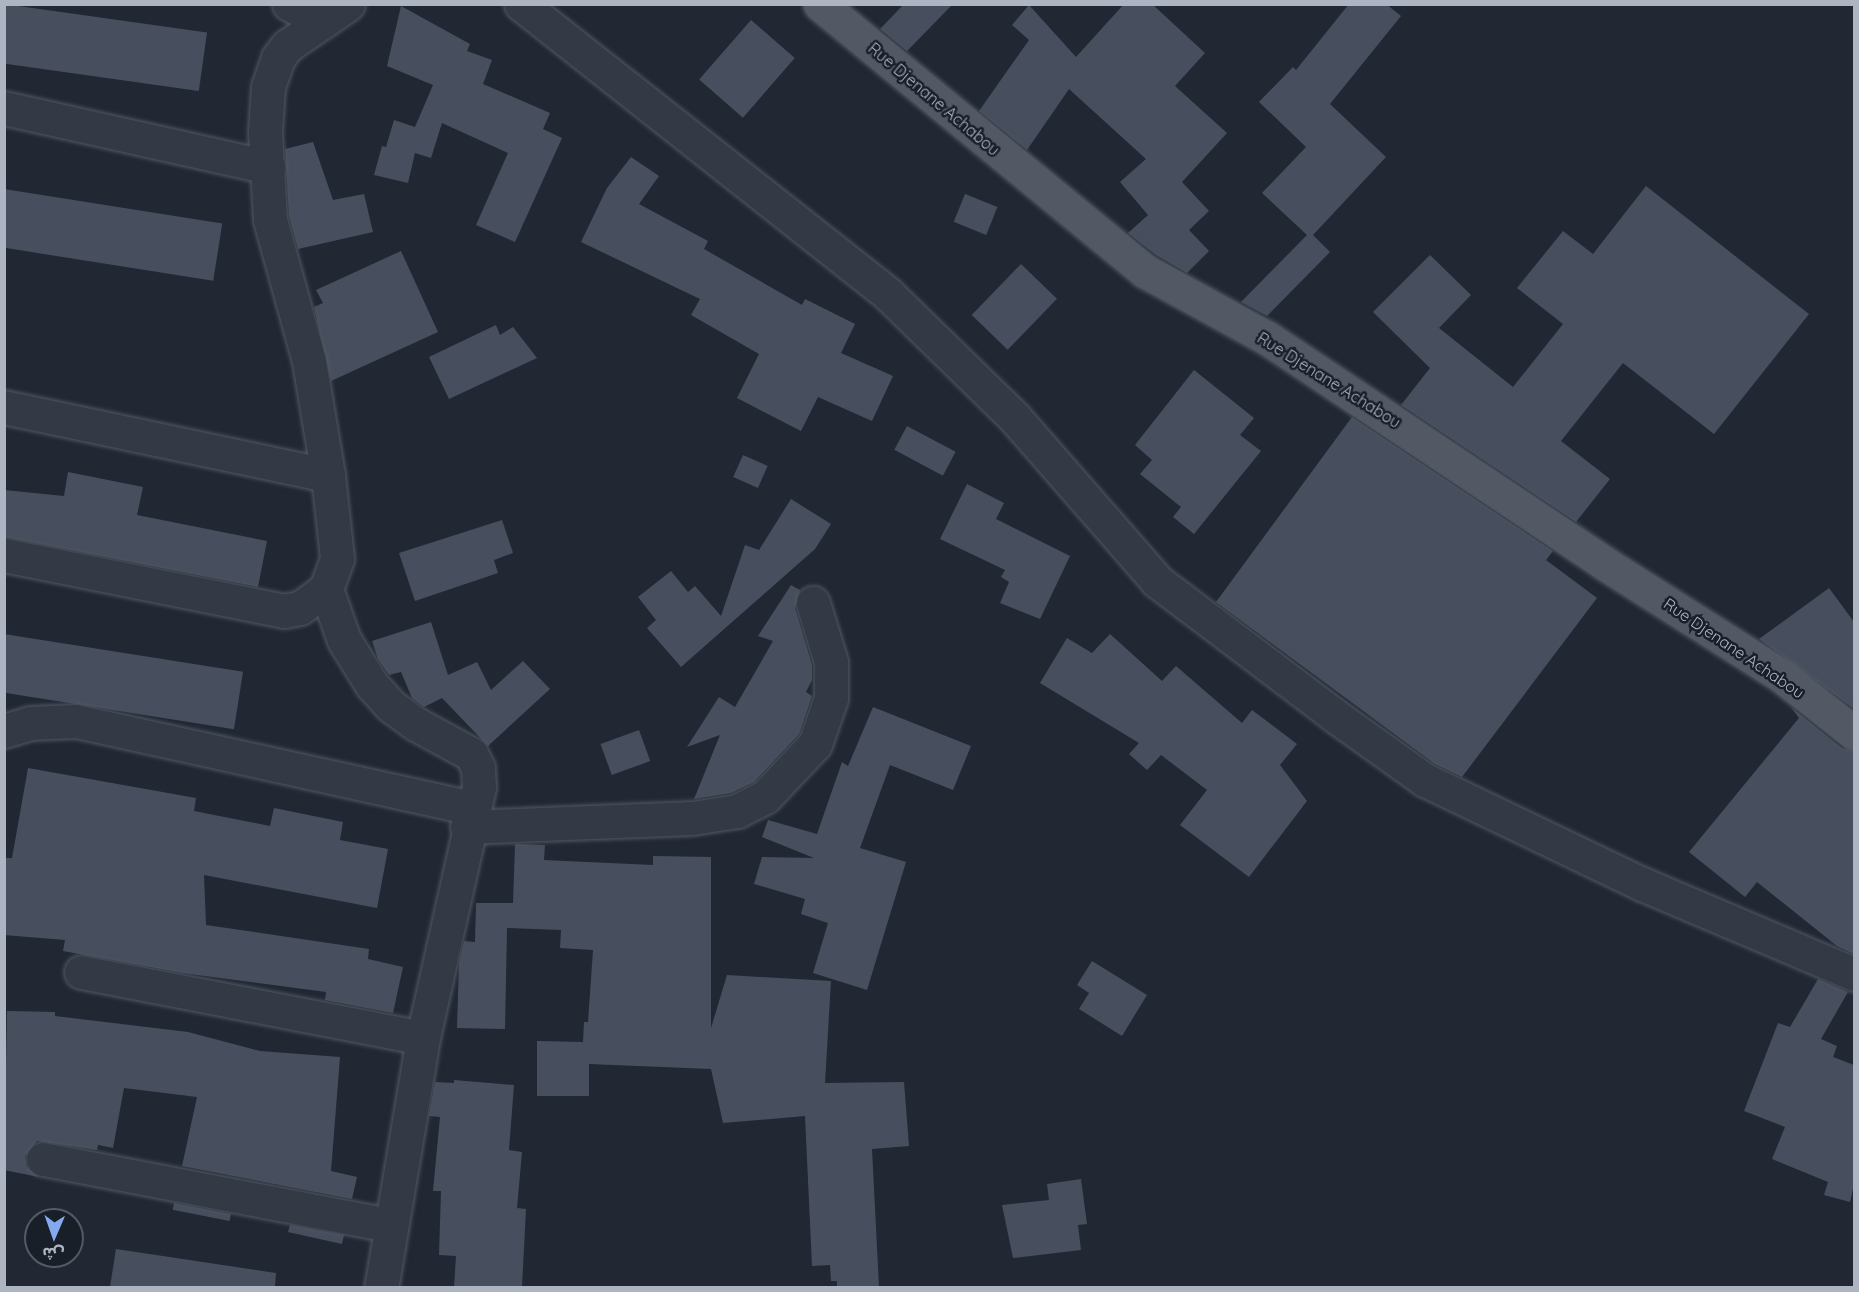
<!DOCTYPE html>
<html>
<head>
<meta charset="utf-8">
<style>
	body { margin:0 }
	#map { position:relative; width:1859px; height:1292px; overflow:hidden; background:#212834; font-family:Quicksand,"Noto Sans Arabic",sans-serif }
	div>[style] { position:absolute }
	.building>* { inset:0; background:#474f5e; transform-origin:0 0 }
	.roads { filter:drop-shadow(0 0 2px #515863) drop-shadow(0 0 2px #515863) }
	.minor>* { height:33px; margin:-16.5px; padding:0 16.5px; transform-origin:16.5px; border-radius:16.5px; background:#343a45 }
	.major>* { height:33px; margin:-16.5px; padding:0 16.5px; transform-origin:16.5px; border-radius:16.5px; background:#525965 }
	span { translate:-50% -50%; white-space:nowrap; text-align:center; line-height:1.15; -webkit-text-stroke:5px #191f29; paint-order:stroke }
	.street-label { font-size:16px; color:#aeb5c2 }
	.frame { position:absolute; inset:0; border:6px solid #aeb5c2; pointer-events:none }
	.north { position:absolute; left:24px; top:1208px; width:60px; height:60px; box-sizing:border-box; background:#191f29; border:2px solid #555b66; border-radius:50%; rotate:182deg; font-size:16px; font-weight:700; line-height:24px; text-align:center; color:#aeb5c2 }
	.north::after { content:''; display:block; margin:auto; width:21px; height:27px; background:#85a9ef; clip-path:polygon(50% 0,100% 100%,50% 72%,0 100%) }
</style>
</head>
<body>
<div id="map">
	<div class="building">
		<i style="left:4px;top:4px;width:205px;height:59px;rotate:8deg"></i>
		<i style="clip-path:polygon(904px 4px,953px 4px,907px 51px,880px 29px)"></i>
		<i style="clip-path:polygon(1124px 4px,1152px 4px,1205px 53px,1175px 86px,1227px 133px,1182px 182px,1209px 211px,1189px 230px,1209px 251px,1187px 273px,1156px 255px,1128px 233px,1148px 215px,1120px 182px,1146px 159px,1069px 89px,1027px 150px,979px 111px,1029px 40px,1012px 25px,1029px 5px,1076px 57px)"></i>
		<i style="clip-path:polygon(1349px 4px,1386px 4px,1401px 16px,1330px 104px,1386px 157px,1313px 235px,1330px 252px,1267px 316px,1241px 302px,1307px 235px,1262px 193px,1306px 147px,1259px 102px,1293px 67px,1296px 70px)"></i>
		<i style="clip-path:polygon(401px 6px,470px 44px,467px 51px,492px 60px,483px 84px,550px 113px,543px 129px,562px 138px,515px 242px,476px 225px,508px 153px,442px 123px,431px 158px,415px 153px,408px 183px,374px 175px,382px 146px,386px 147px,394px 120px,415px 127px,433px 85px,387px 66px)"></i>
		<i style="left:751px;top:20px;width:58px;height:79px;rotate:41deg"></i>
		<i style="clip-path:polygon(313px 142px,333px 200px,364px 194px,373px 232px,298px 249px,289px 216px,285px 149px)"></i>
		<i style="clip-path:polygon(631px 157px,659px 176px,639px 204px,708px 241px,704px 249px,802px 305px,805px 299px,855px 324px,841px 353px,893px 376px,872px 421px,818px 397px,801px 431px,737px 398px,759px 354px,691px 315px,700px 299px,581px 242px,607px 188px)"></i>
		<i style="clip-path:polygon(1646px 186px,1809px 314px,1714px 434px,1623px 363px,1561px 441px,1610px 479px,1576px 522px,1401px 405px,1430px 368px,1373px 312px,1430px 255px,1471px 295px,1439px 328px,1513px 387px,1563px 324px,1517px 288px,1563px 231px,1593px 254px)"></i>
		<i style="left:4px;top:189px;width:221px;height:58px;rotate:9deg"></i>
		<i style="left:965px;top:194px;width:35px;height:30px;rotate:22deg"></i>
		<i style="clip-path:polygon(401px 251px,438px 332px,331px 381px,314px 307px,323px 303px,316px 290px)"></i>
		<i style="left:1021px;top:264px;width:50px;height:71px;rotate:44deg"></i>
		<i style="clip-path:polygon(496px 325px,500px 335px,513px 327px,537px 358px,449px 399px,429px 357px)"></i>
		<i style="clip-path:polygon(1194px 370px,1254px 418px,1240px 435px,1261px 451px,1194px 534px,1173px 517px,1181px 507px,1140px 474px,1152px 460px,1135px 445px)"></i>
		<i style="clip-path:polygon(1352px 417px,1553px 551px,1546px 560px,1597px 598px,1462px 777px,1435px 764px,1216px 602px)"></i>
		<i style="left:907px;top:426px;width:55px;height:27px;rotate:28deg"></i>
		<i style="left:743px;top:455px;width:27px;height:24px;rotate:24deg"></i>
		<i style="clip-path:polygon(68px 472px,143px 487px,137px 515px,267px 541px,258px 587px,4px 537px,4px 490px,64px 496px)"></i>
		<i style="clip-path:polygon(967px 484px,1004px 503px,996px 519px,1070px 556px,1040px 619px,1000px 603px,1009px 582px,1001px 577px,1005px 570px,940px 539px)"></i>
		<i style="clip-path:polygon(791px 499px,831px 524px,815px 549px,681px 667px,647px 628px,656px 620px,638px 597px,671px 571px,688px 592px,695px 586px,721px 616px,745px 545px,759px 550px)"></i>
		<i style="clip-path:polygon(502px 520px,513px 553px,494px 560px,498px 573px,415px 601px,399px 553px)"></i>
		<i style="clip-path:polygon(791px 585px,800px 590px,795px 608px,812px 665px,812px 680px,806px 692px,812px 696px,799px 734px,754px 782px,731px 793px,694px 799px,720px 735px,687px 747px,719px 697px,735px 707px,773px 641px,758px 636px)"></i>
		<i style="clip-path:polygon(1829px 588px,1854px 622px,1854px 709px,1759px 639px)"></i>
		<i style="clip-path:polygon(431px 622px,448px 675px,477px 662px,491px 690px,523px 661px,550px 689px,488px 746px,442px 698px,424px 707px,412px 698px,401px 672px,389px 675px,378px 659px,372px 641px)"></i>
		<i style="left:4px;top:634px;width:242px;height:58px;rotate:9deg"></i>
		<i style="clip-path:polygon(1110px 634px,1162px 681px,1176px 666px,1242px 723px,1252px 710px,1297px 744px,1280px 765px,1307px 801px,1249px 877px,1180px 825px,1207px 790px,1161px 755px,1147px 770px,1129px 754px,1139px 743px,1040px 683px,1067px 638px,1092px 653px)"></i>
		<i style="clip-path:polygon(873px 707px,971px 746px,953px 790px,890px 765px,860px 848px,906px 862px,867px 990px,813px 973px,828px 923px,801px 914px,805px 899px,754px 884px,762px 857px,814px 858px,762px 837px,768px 820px,817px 834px,842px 762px,848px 766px)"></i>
		<i style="clip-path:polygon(1791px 707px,1842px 748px,1854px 751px,1854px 954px,1837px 946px,1757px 882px,1745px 897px,1689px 852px,1799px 718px)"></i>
		<i style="left:639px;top:730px;width:33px;height:41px;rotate:70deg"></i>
		<i style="clip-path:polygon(28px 768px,196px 798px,194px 811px,270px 826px,274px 808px,343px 822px,340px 840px,388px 849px,377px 908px,204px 875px,206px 925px,369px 949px,368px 959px,403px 967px,393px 1013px,325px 1000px,326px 992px,183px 973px,63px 951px,65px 940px,4px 935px,4px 858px,12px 858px)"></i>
		<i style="clip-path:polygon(515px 844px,545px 845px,544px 860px,653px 865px,653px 856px,711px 857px,711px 1028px,727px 975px,831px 981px,825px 1083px,904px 1082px,909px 1146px,872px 1149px,879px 1287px,837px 1287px,837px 1281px,831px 1281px,830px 1265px,812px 1266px,805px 1116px,723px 1123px,711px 1069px,589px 1064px,589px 1096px,537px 1096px,537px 1041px,583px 1042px,584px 1022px,588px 1022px,593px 950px,560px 948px,561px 930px,507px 928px,505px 1029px,457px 1028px,459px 964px,464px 941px,475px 942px,476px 903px,513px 903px)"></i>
		<i style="clip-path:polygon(1092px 961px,1147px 995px,1122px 1036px,1079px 1009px,1089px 993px,1077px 985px)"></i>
		<i style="clip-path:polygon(1818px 979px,1848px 992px,1821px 1039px,1837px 1046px,1833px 1057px,1854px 1065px,1854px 1184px,1850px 1202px,1824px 1195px,1828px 1182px,1772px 1159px,1785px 1127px,1744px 1111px,1778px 1023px,1790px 1027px)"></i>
		<i style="clip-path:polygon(7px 1011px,55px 1012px,55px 1016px,188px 1032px,260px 1051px,340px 1057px,331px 1171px,357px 1177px,352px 1199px,182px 1166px,197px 1097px,124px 1088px,113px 1148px,98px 1145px,97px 1150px,37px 1141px,25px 1156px,26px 1166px,39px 1177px,4px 1170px)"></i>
		<i style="clip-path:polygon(454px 1080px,514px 1085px,509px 1150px,522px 1152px,517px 1208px,526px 1209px,522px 1287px,454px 1287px,456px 1256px,439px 1255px,441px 1191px,433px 1191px,440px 1117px,429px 1116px,435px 1082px,454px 1083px)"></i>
		<i style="clip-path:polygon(1081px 1179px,1087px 1224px,1078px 1225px,1081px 1250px,1013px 1258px,1002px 1205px,1049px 1200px,1047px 1184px)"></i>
		<i style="left:174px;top:1203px;width:58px;height:7px;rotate:11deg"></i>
		<i style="clip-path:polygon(290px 1225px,344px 1235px,342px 1244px,288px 1232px)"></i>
		<i style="clip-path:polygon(116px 1249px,276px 1273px,275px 1287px,110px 1287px)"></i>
	</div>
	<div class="roads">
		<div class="minor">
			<i style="left:289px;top:4px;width:38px;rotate:27deg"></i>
			<i style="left:521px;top:4px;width:468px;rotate:38.3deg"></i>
			<i style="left:888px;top:294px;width:177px;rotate:44.3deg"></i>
			<i style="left:1015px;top:418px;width:216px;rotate:48.9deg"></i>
			<i style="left:1157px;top:581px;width:227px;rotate:37.1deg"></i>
			<i style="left:1338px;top:718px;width:107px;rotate:35.5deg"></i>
			<i style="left:1425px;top:780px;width:241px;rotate:25.6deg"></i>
			<i style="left:1642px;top:884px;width:230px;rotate:23deg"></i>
			<i style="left:4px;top:108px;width:271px;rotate:12.6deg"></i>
			<i style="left:4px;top:407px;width:331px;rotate:11.9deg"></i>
			<i style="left:4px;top:555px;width:286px;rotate:11.3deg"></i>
			<i style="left:284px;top:611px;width:16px;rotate:-11deg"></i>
			<i style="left:300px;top:608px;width:32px;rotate:-36deg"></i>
			<i style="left:326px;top:589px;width:33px;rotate:-70deg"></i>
			<i style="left:337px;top:558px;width:83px;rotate:-96.2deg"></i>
			<i style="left:328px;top:475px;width:116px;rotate:-99.5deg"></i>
			<i style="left:309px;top:361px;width:147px;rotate:-105.4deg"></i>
			<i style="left:270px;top:219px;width:87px;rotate:-93.3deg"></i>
			<i style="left:265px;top:132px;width:45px;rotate:-86.2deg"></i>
			<i style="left:268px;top:87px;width:31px;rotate:-71deg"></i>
			<i style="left:278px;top:58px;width:15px;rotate:-53deg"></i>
			<i style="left:287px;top:46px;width:74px;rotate:-34.5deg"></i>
			<i style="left:326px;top:589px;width:54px;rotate:70.6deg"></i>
			<i style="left:344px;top:640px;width:53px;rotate:58.1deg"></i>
			<i style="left:372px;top:685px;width:28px;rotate:48deg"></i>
			<i style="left:391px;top:706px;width:31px;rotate:36deg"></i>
			<i style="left:416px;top:724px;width:63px;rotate:28.6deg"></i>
			<i style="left:471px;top:754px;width:16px;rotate:63deg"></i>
			<i style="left:478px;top:768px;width:19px;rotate:87deg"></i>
			<i style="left:479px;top:787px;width:257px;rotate:102.6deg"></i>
			<i style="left:423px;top:1038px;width:254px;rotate:99.5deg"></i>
			<i style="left:4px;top:731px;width:27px;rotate:-17deg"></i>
			<i style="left:30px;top:723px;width:46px;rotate:-2.5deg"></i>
			<i style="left:76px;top:721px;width:406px;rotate:12.4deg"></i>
			<i style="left:467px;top:827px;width:225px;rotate:-2.3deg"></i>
			<i style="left:692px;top:818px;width:46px;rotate:-8.8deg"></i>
			<i style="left:737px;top:811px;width:31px;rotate:-27deg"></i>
			<i style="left:765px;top:797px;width:73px;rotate:-46.7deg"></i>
			<i style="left:815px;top:744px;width:49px;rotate:-70.8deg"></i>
			<i style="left:831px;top:698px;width:36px;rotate:-90deg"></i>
			<i style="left:831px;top:662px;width:62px;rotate:-107deg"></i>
			<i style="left:81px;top:972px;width:348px;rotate:10.9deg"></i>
			<i style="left:43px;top:1159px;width:353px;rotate:10.8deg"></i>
		</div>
		<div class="major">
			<i style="left:820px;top:4px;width:421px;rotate:39.4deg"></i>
			<i style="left:1145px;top:271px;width:139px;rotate:28.8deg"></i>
			<i style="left:1267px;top:338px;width:405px;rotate:33.7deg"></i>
			<i style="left:1604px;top:563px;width:211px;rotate:32.4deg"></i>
			<i style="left:1782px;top:676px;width:92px;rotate:38.4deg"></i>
		</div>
	</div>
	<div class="street-label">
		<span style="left:934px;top:99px;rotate:40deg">Rue Djenane Achabou</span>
		<span style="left:1329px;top:380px;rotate:32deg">Rue Djenane Achabou</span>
		<span style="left:1734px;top:648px;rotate:34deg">Rue Djenane Achabou</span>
	</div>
	<div class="frame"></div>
	<div class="north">ش</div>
</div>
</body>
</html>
